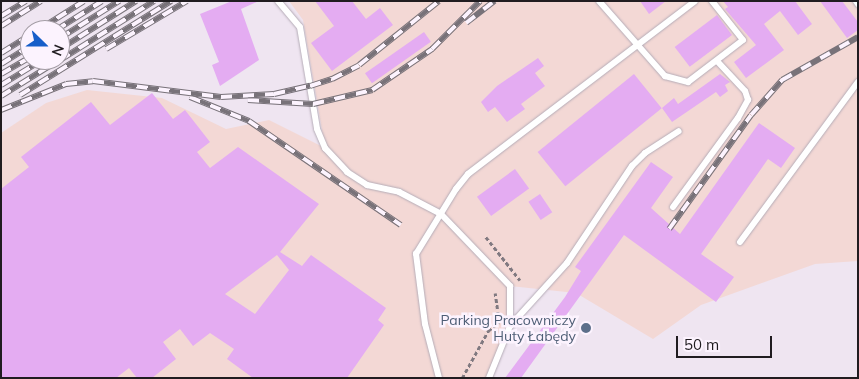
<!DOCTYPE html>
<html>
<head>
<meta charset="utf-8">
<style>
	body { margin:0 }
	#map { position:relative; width:859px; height:379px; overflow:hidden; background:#efe5f1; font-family:Mulish,sans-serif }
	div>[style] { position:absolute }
	.industrial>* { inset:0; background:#f3d8d5 }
	.building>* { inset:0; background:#e4acf2; transform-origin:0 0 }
	.path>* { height:2.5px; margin-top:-1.25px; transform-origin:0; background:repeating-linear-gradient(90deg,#807980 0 4px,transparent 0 6.5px) }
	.roads { filter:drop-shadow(0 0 1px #b5acb7) drop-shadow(0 0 1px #b5acb7) }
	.service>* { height:6px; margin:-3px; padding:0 3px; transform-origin:3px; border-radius:3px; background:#fff }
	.rail>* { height:5.5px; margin-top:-2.75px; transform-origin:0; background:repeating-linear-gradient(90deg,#fcf3fe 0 11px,#787279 0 22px); box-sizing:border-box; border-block:1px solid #787279 }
	.dots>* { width:14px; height:14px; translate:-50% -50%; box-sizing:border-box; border:2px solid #fcf3fe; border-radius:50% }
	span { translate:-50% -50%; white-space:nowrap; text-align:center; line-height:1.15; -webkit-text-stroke:5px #fcf3fe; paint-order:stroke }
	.service-label { font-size:14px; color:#4e5e75 }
	.right { translate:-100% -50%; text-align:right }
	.frame { position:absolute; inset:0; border:2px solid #201c20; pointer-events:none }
	.north { position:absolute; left:20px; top:20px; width:50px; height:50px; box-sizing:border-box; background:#fcf3fe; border:1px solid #a49da5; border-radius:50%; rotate:112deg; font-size:14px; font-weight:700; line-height:20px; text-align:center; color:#201c20 }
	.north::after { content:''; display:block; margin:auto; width:18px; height:22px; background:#165ec9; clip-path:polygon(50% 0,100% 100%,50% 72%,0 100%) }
	.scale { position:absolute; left:676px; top:336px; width:96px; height:22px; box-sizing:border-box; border:2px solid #201c20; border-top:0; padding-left:6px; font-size:15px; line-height:18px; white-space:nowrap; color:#201c20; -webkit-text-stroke:4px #fcf3fe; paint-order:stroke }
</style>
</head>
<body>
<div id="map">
	<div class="industrial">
		<i style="clip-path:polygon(289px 1px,858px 1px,858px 261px,815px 264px,701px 305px,653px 339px,576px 293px,510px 286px,510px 326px,489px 378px,1px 378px,1px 133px,46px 103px,87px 90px,162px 98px,226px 129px,269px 120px,325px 148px,303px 20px)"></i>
	</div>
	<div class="building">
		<i style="clip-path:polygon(232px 1px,259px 1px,241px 9px,259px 60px,220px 86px,212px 65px,219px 62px,200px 14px)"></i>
		<i style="clip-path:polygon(315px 1px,352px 1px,366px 19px,380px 8px,393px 25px,332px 71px,311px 43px,334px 26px)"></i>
		<i style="clip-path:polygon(640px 1px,666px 1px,649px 14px)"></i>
		<i style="clip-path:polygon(723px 1px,795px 1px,812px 24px,798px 35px,780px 11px,764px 24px,784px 50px,746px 78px,734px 62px,756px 45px,725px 9px,728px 7px)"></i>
		<i style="clip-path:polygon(820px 1px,842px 1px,858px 22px,858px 30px,847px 38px)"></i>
		<i style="left:717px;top:15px;width:25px;height:53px;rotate:53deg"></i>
		<i style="left:424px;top:32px;width:12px;height:72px;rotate:55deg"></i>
		<i style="clip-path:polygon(538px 58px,544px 66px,535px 73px,545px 86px,521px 104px,525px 109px,507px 122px,495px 107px,488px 112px,481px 102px,497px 86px)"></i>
		<i style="left:634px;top:74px;width:44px;height:124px;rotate:51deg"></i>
		<i style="clip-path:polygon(720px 74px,730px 82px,725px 85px,728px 91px,720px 97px,716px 92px,672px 122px,662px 108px,674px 98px,678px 104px)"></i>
		<i style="clip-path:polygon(evenodd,152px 93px,173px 119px,185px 110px,210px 142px,197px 152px,210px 168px,238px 147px,319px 204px,280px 252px,302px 266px,311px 255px,386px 308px,378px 320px,384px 325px,347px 378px,253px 378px,227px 359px,234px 349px,210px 333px,193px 346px,180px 329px,163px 342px,176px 359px,152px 378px,137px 378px,129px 368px,116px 378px,1px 378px,1px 189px,29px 167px,21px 157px,91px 102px,110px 125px,152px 93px,277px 255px,289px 270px,255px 314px,225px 294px,277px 255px)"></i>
		<i style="clip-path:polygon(759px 123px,795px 148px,781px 168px,768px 159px,701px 254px,734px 277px,716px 302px,624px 235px,521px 378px,505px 378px,565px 297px,581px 271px,575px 267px,651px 162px,673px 177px,651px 208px,680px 234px)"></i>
		<i style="left:515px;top:169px;width:24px;height:47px;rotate:54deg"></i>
		<i style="left:540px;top:194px;width:22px;height:14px;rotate:56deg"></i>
	</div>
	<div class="path">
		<i style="left:486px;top:237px;width:55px;rotate:51.7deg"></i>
		<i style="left:462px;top:378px;width:54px;rotate:-61deg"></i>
		<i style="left:488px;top:331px;width:14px;rotate:-39deg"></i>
		<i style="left:499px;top:322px;width:29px;rotate:-98deg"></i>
	</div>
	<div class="roads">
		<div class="service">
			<i style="left:278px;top:1px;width:34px;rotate:50deg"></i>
			<i style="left:300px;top:27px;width:103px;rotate:80.5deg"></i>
			<i style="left:317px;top:129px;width:21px;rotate:67deg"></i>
			<i style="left:325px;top:148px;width:33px;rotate:47deg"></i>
			<i style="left:347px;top:172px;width:24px;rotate:33deg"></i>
			<i style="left:367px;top:185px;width:33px;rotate:12deg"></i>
			<i style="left:399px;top:192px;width:47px;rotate:27.6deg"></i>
			<i style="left:441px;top:214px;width:100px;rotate:46.2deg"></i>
			<i style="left:510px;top:286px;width:40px;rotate:90deg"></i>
			<i style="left:510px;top:326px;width:56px;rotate:112deg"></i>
			<i style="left:599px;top:1px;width:100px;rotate:48.7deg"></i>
			<i style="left:665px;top:76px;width:24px;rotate:15deg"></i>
			<i style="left:688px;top:82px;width:69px;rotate:-37.4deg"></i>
			<i style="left:743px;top:40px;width:50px;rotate:-128.5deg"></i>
			<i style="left:856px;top:1px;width:4px;rotate:56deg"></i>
			<i style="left:673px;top:207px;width:110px;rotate:-53.9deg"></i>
			<i style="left:738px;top:118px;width:21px;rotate:-61deg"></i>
			<i style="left:748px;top:100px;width:9px;rotate:-108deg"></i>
			<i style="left:745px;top:91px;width:40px;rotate:-133deg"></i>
			<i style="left:740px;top:242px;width:199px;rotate:-53.6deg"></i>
			<i style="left:510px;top:326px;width:85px;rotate:-47.9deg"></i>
			<i style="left:567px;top:263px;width:117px;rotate:-56.2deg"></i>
			<i style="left:632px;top:166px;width:18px;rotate:-45deg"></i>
			<i style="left:645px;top:153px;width:40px;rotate:-32.9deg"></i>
			<i style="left:439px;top:378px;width:56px;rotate:-104.5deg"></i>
			<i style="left:425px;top:324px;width:71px;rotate:-97.3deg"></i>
			<i style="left:416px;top:254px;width:76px;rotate:-58.4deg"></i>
			<i style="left:456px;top:189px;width:19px;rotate:-51deg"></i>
			<i style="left:468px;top:174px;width:285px;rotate:-37.3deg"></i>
		</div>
	</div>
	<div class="rail">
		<i style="left:1px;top:16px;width:29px;rotate:-31deg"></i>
		<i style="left:466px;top:23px;width:36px;rotate:-38deg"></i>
		<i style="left:1px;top:26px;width:47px;rotate:-32deg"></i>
		<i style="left:38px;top:30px;width:54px;rotate:-32.2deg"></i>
		<i style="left:56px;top:30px;width:54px;rotate:-32.2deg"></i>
		<i style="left:60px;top:38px;width:70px;rotate:-32.1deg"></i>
		<i style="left:60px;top:49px;width:90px;rotate:-32.3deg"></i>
		<i style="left:106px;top:49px;width:94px;rotate:-30.7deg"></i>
		<i style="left:1px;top:53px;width:34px;rotate:-32deg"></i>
		<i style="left:60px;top:60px;width:111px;rotate:-32.1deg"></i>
		<i style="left:1px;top:64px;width:34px;rotate:-32deg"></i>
		<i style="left:1px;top:74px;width:34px;rotate:-30deg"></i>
		<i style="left:1px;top:85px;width:48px;rotate:-31.4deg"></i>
		<i style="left:20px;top:95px;width:178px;rotate:-31.9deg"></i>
		<i style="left:1px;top:96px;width:68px;rotate:-31.8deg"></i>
		<i style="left:190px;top:97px;width:64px;rotate:22.1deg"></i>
		<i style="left:249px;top:121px;width:184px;rotate:34.4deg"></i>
		<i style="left:248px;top:100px;width:65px;rotate:3.5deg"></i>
		<i style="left:313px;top:104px;width:61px;rotate:-13.3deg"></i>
		<i style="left:372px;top:90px;width:73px;rotate:-34.3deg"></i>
		<i style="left:432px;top:49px;width:68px;rotate:-45deg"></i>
		<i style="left:1px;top:110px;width:70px;rotate:-21.8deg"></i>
		<i style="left:66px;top:84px;width:27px;rotate:-6deg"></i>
		<i style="left:93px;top:81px;width:129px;rotate:7.1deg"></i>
		<i style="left:221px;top:97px;width:53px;rotate:-3.2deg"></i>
		<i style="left:274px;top:94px;width:37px;rotate:-13deg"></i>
		<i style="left:310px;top:86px;width:23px;rotate:-18deg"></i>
		<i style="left:332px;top:79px;width:30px;rotate:-27deg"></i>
		<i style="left:359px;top:65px;width:102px;rotate:-38.7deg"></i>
		<i style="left:669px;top:229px;width:140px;rotate:-54.3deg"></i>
		<i style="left:751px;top:115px;width:47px;rotate:-48.5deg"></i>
		<i style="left:782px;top:80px;width:87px;rotate:-29.5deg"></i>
	</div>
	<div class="dots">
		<i style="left:586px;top:328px;background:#5c6f8a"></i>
	</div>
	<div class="service-label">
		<span class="right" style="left:576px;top:328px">Parking Pracowniczy<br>Huty Łabędy</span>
	</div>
	<div class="frame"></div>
	<div class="north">N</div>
	<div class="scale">50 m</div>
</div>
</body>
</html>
